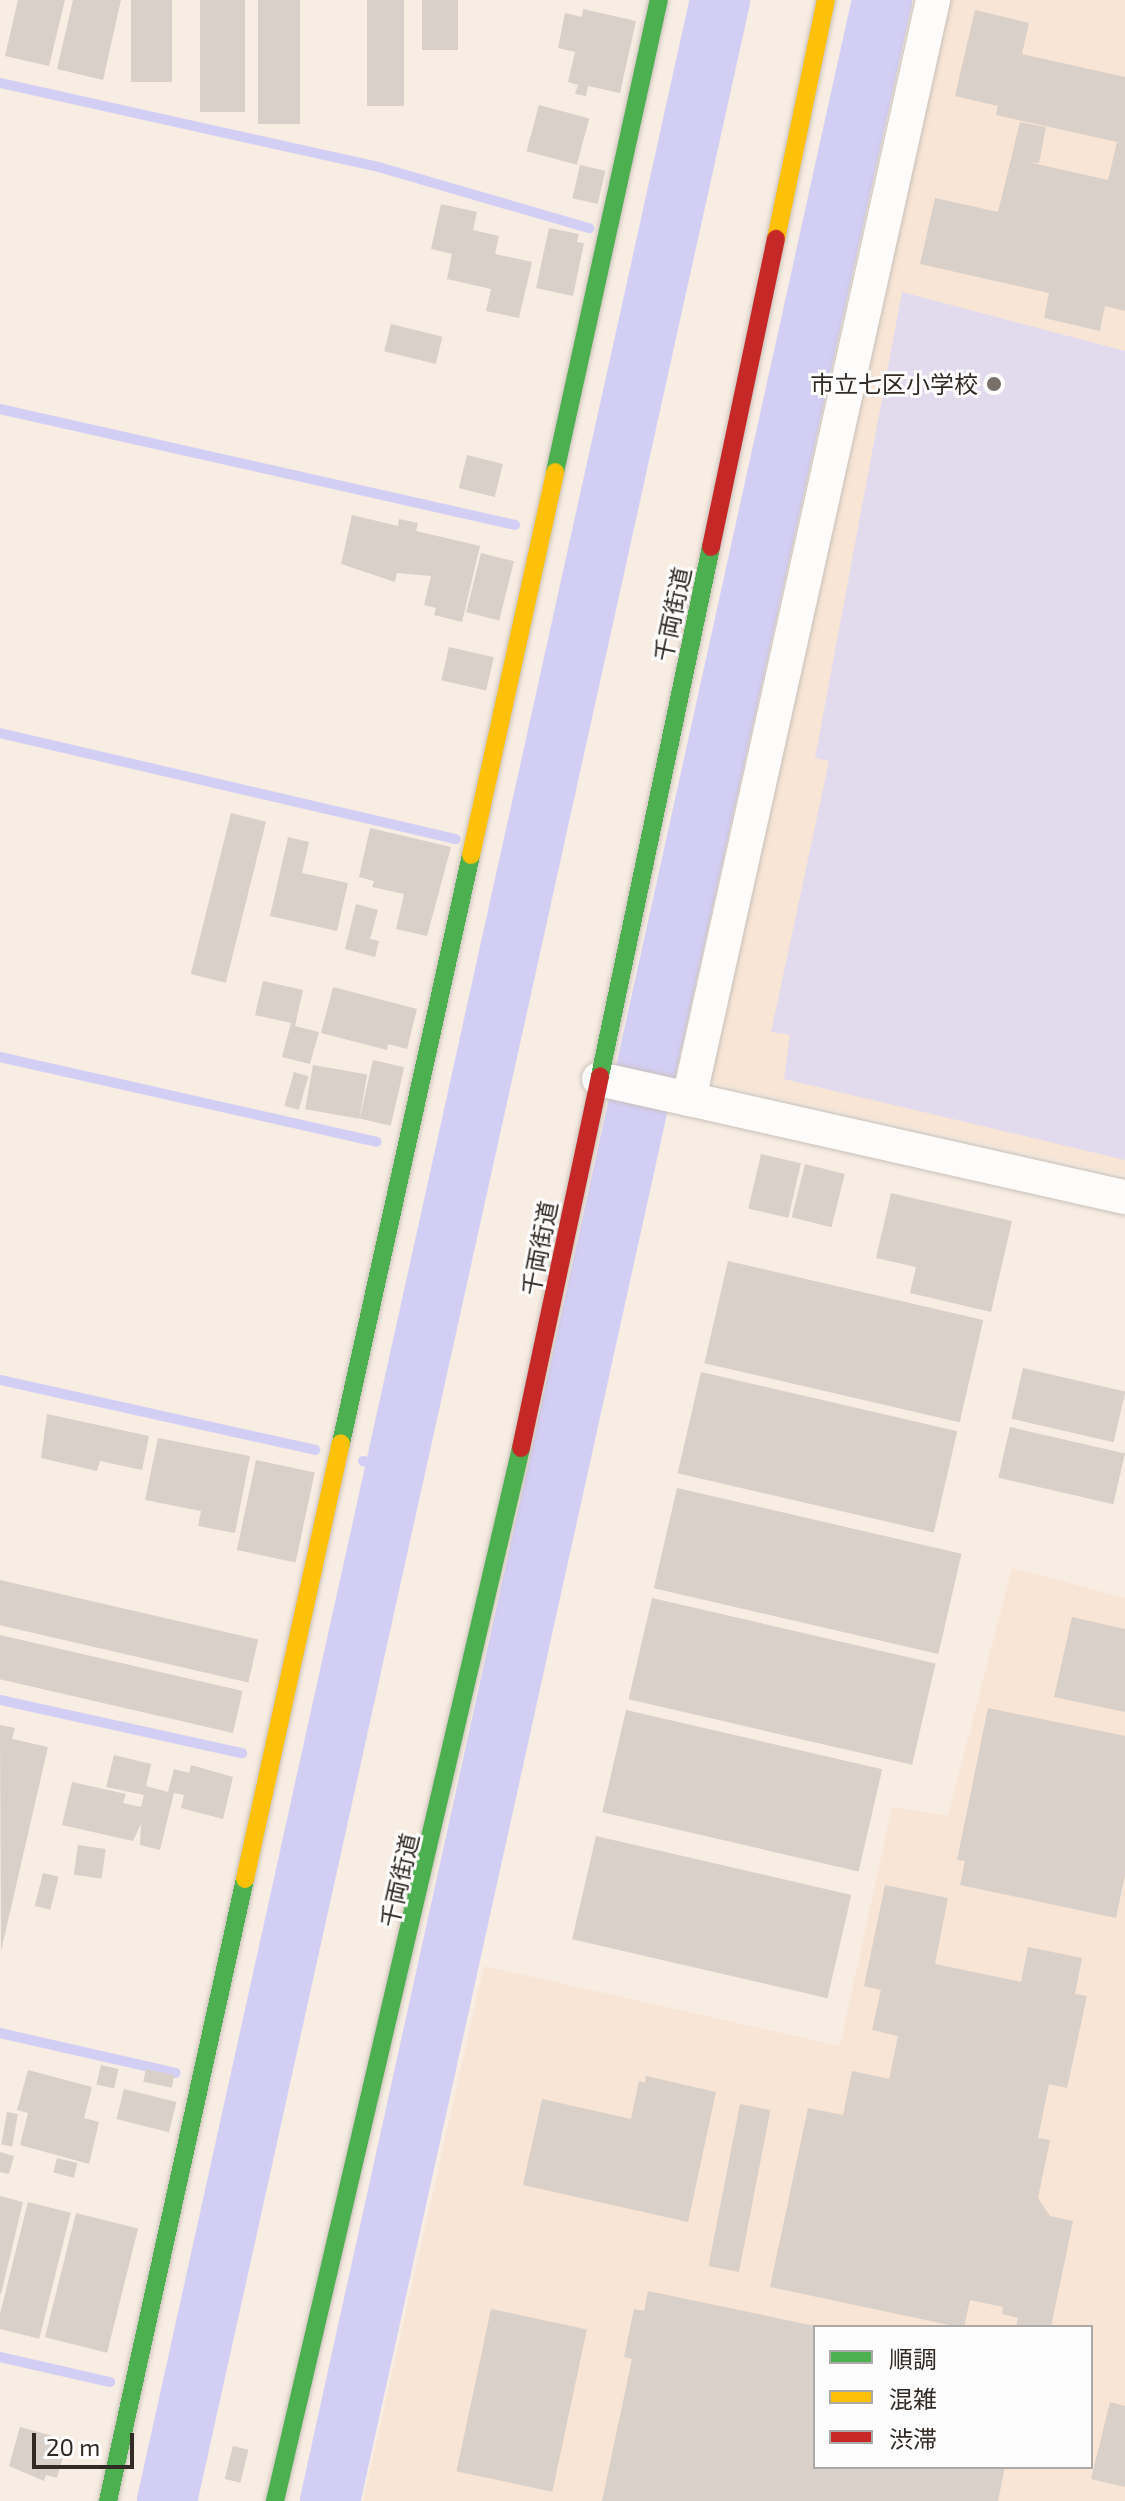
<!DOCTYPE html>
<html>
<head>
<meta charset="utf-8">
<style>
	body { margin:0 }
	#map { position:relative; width:1125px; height:2501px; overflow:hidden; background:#f7ede3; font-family:"Exo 2","Noto Sans JP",sans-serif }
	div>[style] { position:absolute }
	.built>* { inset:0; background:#f8e5d5 }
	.green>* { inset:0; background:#e1dbed }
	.stream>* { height:10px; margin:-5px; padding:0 5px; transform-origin:5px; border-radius:5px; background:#d3cef4 }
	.river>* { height:60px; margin:-30px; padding:0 30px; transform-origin:30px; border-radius:30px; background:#d3cef4 }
	.building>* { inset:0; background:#d8d0c9; transform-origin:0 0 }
	.roads { filter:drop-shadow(0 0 2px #c8c0b9) drop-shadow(0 0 2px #c8c0b9) }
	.street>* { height:34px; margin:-17px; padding:0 17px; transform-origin:17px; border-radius:17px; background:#fefcfb }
	.fast>* { height:18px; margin:-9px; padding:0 9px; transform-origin:9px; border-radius:9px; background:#4caf50 }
	.slow>* { height:18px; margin:-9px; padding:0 9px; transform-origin:9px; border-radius:9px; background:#ffc107 }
	.jam>* { height:18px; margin:-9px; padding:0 9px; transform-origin:9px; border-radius:9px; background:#c62828 }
	.dots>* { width:22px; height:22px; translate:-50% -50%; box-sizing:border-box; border:4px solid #fdfdfd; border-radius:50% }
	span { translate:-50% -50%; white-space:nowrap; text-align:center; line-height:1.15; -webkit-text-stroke:6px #fdfdfd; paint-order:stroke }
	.poi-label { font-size:24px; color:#322b25 }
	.right { translate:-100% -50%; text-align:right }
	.street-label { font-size:24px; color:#322b25 }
	.legend { position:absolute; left:813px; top:2325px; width:280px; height:144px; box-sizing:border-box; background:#fdfdfd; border:2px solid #aca9a7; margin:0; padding:10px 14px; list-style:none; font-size:24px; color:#322b25 }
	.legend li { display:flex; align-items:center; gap:16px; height:40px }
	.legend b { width:40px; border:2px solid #aca9a7 }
	.scale { position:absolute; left:32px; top:2433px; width:102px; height:36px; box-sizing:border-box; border:4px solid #322b25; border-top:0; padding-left:10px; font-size:24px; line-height:28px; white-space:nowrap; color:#322b25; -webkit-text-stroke:6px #fdfdfd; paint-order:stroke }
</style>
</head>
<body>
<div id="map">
	<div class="built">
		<i style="clip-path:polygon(950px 0,1125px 0,1125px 1175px,705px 1081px)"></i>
		<i style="clip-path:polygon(evenodd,1012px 1568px,1125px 1598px,1125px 2501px,363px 2501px,484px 1966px,840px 2046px,892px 1807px,948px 1816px,1012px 1568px,815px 2327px,1091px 2327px,1091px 2467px,815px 2467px,815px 2327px)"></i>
	</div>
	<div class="green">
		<i style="clip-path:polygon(902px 292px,1125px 351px,1125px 1160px,784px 1079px,790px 1035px,771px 1032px,829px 761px,815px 758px)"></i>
	</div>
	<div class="stream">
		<i style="left:0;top:83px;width:391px;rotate:12.5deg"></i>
		<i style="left:382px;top:168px;width:216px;rotate:16.2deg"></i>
		<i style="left:648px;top:245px;width:19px;rotate:16deg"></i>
		<i style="left:0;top:409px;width:528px;rotate:12.69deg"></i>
		<i style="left:587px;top:543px;width:11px;rotate:15deg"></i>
		<i style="left:0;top:733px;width:468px;rotate:13.1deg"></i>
		<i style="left:520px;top:854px;width:10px;rotate:17deg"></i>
		<i style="left:0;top:1057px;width:386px;rotate:12.7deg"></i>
		<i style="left:449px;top:1158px;width:15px;rotate:16deg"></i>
		<i style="left:0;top:1380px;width:323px;rotate:12.5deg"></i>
		<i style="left:363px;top:1461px;width:33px;rotate:12deg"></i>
		<i style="left:0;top:1700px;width:248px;rotate:12.4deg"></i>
		<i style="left:313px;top:1771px;width:15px;rotate:11deg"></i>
		<i style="left:0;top:2033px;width:180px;rotate:12.8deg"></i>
		<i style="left:241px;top:2086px;width:17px;rotate:13deg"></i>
		<i style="left:0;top:2357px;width:113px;rotate:12.8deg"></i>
		<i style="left:177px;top:2395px;width:13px;rotate:9deg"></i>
	</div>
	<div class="river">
		<i style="left:167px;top:2501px;width:2561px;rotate:-77.53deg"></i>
		<i style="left:330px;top:2501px;width:2561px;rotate:-77.55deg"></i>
	</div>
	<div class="building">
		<i style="clip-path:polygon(18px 0,65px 0,49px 66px,5px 56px)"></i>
		<i style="clip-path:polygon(73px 0,121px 0,103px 80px,57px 69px)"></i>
		<i style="left:131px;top:0;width:41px;height:82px"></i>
		<i style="left:200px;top:0;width:45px;height:112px"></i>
		<i style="left:258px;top:0;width:42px;height:124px"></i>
		<i style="left:367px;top:0;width:37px;height:106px"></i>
		<i style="left:422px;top:0;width:36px;height:50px"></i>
		<i style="clip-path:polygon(583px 9px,636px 21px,620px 93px,588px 86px,586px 96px,575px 94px,578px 85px,568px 82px,575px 52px,558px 48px,565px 13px,582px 17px)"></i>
		<i style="clip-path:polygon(975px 10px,1029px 23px,1022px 54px,1125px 77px,1125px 311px,1105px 306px,1100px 331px,1044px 318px,1049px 293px,920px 264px,935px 198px,998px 212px,1020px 122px,1046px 127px,1039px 163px,1028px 162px,1108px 180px,1117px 142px,996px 115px,998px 106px,955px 96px)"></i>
		<i style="left:539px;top:105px;width:52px;height:48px;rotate:15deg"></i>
		<i style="left:580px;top:165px;width:26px;height:34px;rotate:13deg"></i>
		<i style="clip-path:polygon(441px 204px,477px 212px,473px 230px,499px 236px,495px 254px,532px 262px,519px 318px,486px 311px,491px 289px,447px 279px,452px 254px,431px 249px)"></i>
		<i style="clip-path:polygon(549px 228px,579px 234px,577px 242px,584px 243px,573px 296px,536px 288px)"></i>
		<i style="left:391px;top:324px;width:53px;height:28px;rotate:14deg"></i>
		<i style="left:467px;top:455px;width:37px;height:34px;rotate:14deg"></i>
		<i style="clip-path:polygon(352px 515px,398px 526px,399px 519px,418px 523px,416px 531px,480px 546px,462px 622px,434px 615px,436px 608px,424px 605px,431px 576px,397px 573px,395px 582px,341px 564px)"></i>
		<i style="left:481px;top:553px;width:34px;height:61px;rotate:14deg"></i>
		<i style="left:449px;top:647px;width:46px;height:34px;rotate:13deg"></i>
		<i style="left:231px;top:813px;width:36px;height:166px;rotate:14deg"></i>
		<i style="clip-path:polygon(370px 828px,451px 847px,427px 936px,396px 929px,404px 894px,372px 887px,374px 881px,359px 877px)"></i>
		<i style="clip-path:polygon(288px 837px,309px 842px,302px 873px,348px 883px,337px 931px,270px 916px)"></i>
		<i style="clip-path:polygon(356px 904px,378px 910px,370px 939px,379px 941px,375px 957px,345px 949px)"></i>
		<i style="clip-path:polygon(263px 981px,303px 990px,295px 1026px,319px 1032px,310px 1064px,282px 1057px,291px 1023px,255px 1015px)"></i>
		<i style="clip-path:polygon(333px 987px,417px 1009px,407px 1049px,388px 1044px,387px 1050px,321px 1033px)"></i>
		<i style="left:373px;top:1060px;width:32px;height:60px;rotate:13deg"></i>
		<i style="left:313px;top:1065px;width:55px;height:45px;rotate:10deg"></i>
		<i style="left:294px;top:1072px;width:15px;height:35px;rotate:16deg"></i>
		<i style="left:761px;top:1154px;width:41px;height:56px;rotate:13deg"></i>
		<i style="left:805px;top:1164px;width:41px;height:55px;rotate:14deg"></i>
		<i style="clip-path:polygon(891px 1193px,1012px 1221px,991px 1312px,910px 1293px,916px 1267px,876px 1258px)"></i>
		<i style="left:728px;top:1261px;width:262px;height:105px;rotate:13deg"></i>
		<i style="left:1023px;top:1368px;width:105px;height:52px;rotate:13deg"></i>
		<i style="left:701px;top:1372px;width:263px;height:104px;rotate:13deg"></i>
		<i style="clip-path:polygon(47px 1414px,149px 1436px,142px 1470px,100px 1461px,97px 1471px,41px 1458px)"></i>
		<i style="left:1010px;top:1427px;width:118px;height:52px;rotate:13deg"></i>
		<i style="clip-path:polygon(158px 1438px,250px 1456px,235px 1533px,198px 1526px,201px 1511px,145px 1500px)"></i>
		<i style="left:256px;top:1460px;width:60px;height:92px;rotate:12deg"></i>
		<i style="left:677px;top:1488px;width:292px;height:103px;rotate:13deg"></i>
		<i style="left:0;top:1580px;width:265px;height:44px;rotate:13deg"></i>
		<i style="left:652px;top:1598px;width:291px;height:104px;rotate:13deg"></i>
		<i style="clip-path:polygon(1072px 1617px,1125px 1629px,1125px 1712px,1054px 1697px)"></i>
		<i style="left:0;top:1635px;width:249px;height:43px;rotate:13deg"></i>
		<i style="clip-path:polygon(988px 1708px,1125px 1736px,1125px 1875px,1116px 1918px,960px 1885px,965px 1861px,957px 1860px)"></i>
		<i style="left:626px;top:1710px;width:263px;height:105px;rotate:13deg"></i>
		<i style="clip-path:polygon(0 1725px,15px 1728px,12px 1739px,48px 1747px,1px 1951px)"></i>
		<i style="clip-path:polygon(114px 1755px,151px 1764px,146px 1786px,168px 1792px,174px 1769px,189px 1773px,191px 1765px,233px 1777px,223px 1819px,181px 1808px,184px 1795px,174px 1793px,160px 1850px,140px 1845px,141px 1824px,133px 1841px,62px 1825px,72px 1782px,126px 1794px,123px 1803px,141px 1807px,144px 1795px,106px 1787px)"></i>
		<i style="left:596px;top:1836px;width:262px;height:106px;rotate:13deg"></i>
		<i style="left:78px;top:1845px;width:28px;height:30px;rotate:8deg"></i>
		<i style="left:43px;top:1873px;width:16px;height:34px;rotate:14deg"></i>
		<i style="clip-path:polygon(885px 1885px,948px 1898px,935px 1964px,1021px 1982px,1028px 1947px,1082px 1958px,1075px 1994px,1087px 1996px,1067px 2088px,1049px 2084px,1038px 2138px,1050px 2140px,1038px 2198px,1050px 2216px,1073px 2221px,1051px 2327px,1016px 2327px,1018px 2318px,1002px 2314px,1003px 2307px,970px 2300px,964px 2327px,959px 2327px,770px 2287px,808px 2108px,843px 2115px,852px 2071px,889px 2079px,898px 2036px,872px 2030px,881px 1990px,864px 1986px)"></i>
		<i style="left:101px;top:2065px;width:18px;height:20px;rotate:13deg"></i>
		<i style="left:146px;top:2069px;width:29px;height:13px;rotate:12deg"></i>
		<i style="clip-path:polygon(28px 2070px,92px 2087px,84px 2118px,99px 2122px,89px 2164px,20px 2145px,28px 2113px,17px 2110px)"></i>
		<i style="clip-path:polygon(646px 2076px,716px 2092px,688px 2222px,523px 2185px,542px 2099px,631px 2119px,639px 2081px,645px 2083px)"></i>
		<i style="left:124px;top:2089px;width:54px;height:31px;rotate:14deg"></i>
		<i style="left:740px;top:2104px;width:31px;height:165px;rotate:11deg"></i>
		<i style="left:7px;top:2112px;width:11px;height:33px;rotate:10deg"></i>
		<i style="clip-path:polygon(0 2152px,14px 2156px,9px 2174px,0 2172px)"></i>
		<i style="left:57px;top:2158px;width:21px;height:15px;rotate:14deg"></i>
		<i style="clip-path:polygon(0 2196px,23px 2202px,1px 2294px,0 2294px)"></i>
		<i style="left:28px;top:2202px;width:44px;height:130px;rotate:14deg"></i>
		<i style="left:76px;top:2213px;width:64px;height:128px;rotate:14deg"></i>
		<i style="clip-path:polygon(648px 2291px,815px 2326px,815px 2467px,1005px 2467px,998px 2501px,602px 2501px,632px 2359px,624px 2357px,634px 2309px,644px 2311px)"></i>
		<i style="left:491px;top:2309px;width:98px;height:166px;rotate:12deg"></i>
		<i style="clip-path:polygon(1110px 2402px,1125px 2406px,1125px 2487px,1091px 2479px)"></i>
		<i style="clip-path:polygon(20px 2427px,68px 2440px,57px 2478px,46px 2475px,44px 2481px,9px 2466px)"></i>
		<i style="left:233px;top:2446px;width:16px;height:34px;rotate:14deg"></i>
	</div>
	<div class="roads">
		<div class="street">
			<i style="left:599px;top:1079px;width:92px;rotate:12.5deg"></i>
			<i style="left:689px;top:1099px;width:1126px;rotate:-77.48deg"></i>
			<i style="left:689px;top:1099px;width:447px;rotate:12.7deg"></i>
		</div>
		<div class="fast">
			<i style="left:555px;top:472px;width:483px;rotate:-77.6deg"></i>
			<i style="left:600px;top:1076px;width:541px;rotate:-78.15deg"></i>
			<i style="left:341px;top:1443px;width:602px;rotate:-77.53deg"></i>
			<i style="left:108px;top:2501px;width:637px;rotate:-77.58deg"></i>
			<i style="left:275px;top:2501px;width:1081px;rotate:-76.85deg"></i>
		</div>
		<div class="slow">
			<i style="left:776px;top:239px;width:244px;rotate:-78.2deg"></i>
			<i style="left:471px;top:855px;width:392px;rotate:-77.6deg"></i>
			<i style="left:245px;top:1879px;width:446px;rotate:-77.6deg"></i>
		</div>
		<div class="jam">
			<i style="left:711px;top:547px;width:315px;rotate:-78.1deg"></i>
			<i style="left:521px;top:1448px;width:380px;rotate:-78deg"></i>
		</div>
	</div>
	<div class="dots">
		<i style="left:994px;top:384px;background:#776f68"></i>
	</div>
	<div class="poi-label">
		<span class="right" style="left:978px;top:384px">市立七区小学校</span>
	</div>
	<div class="street-label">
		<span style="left:672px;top:614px;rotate:-78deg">千両街道</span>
		<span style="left:539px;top:1248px;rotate:-79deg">千両街道</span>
		<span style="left:399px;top:1880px;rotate:-77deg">千両街道</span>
	</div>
	<ul class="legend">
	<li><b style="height:10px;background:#4caf50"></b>順調</li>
	<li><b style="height:10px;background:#ffc107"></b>混雑</li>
	<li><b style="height:10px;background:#c62828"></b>渋滞</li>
	</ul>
	<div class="scale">20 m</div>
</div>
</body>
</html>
